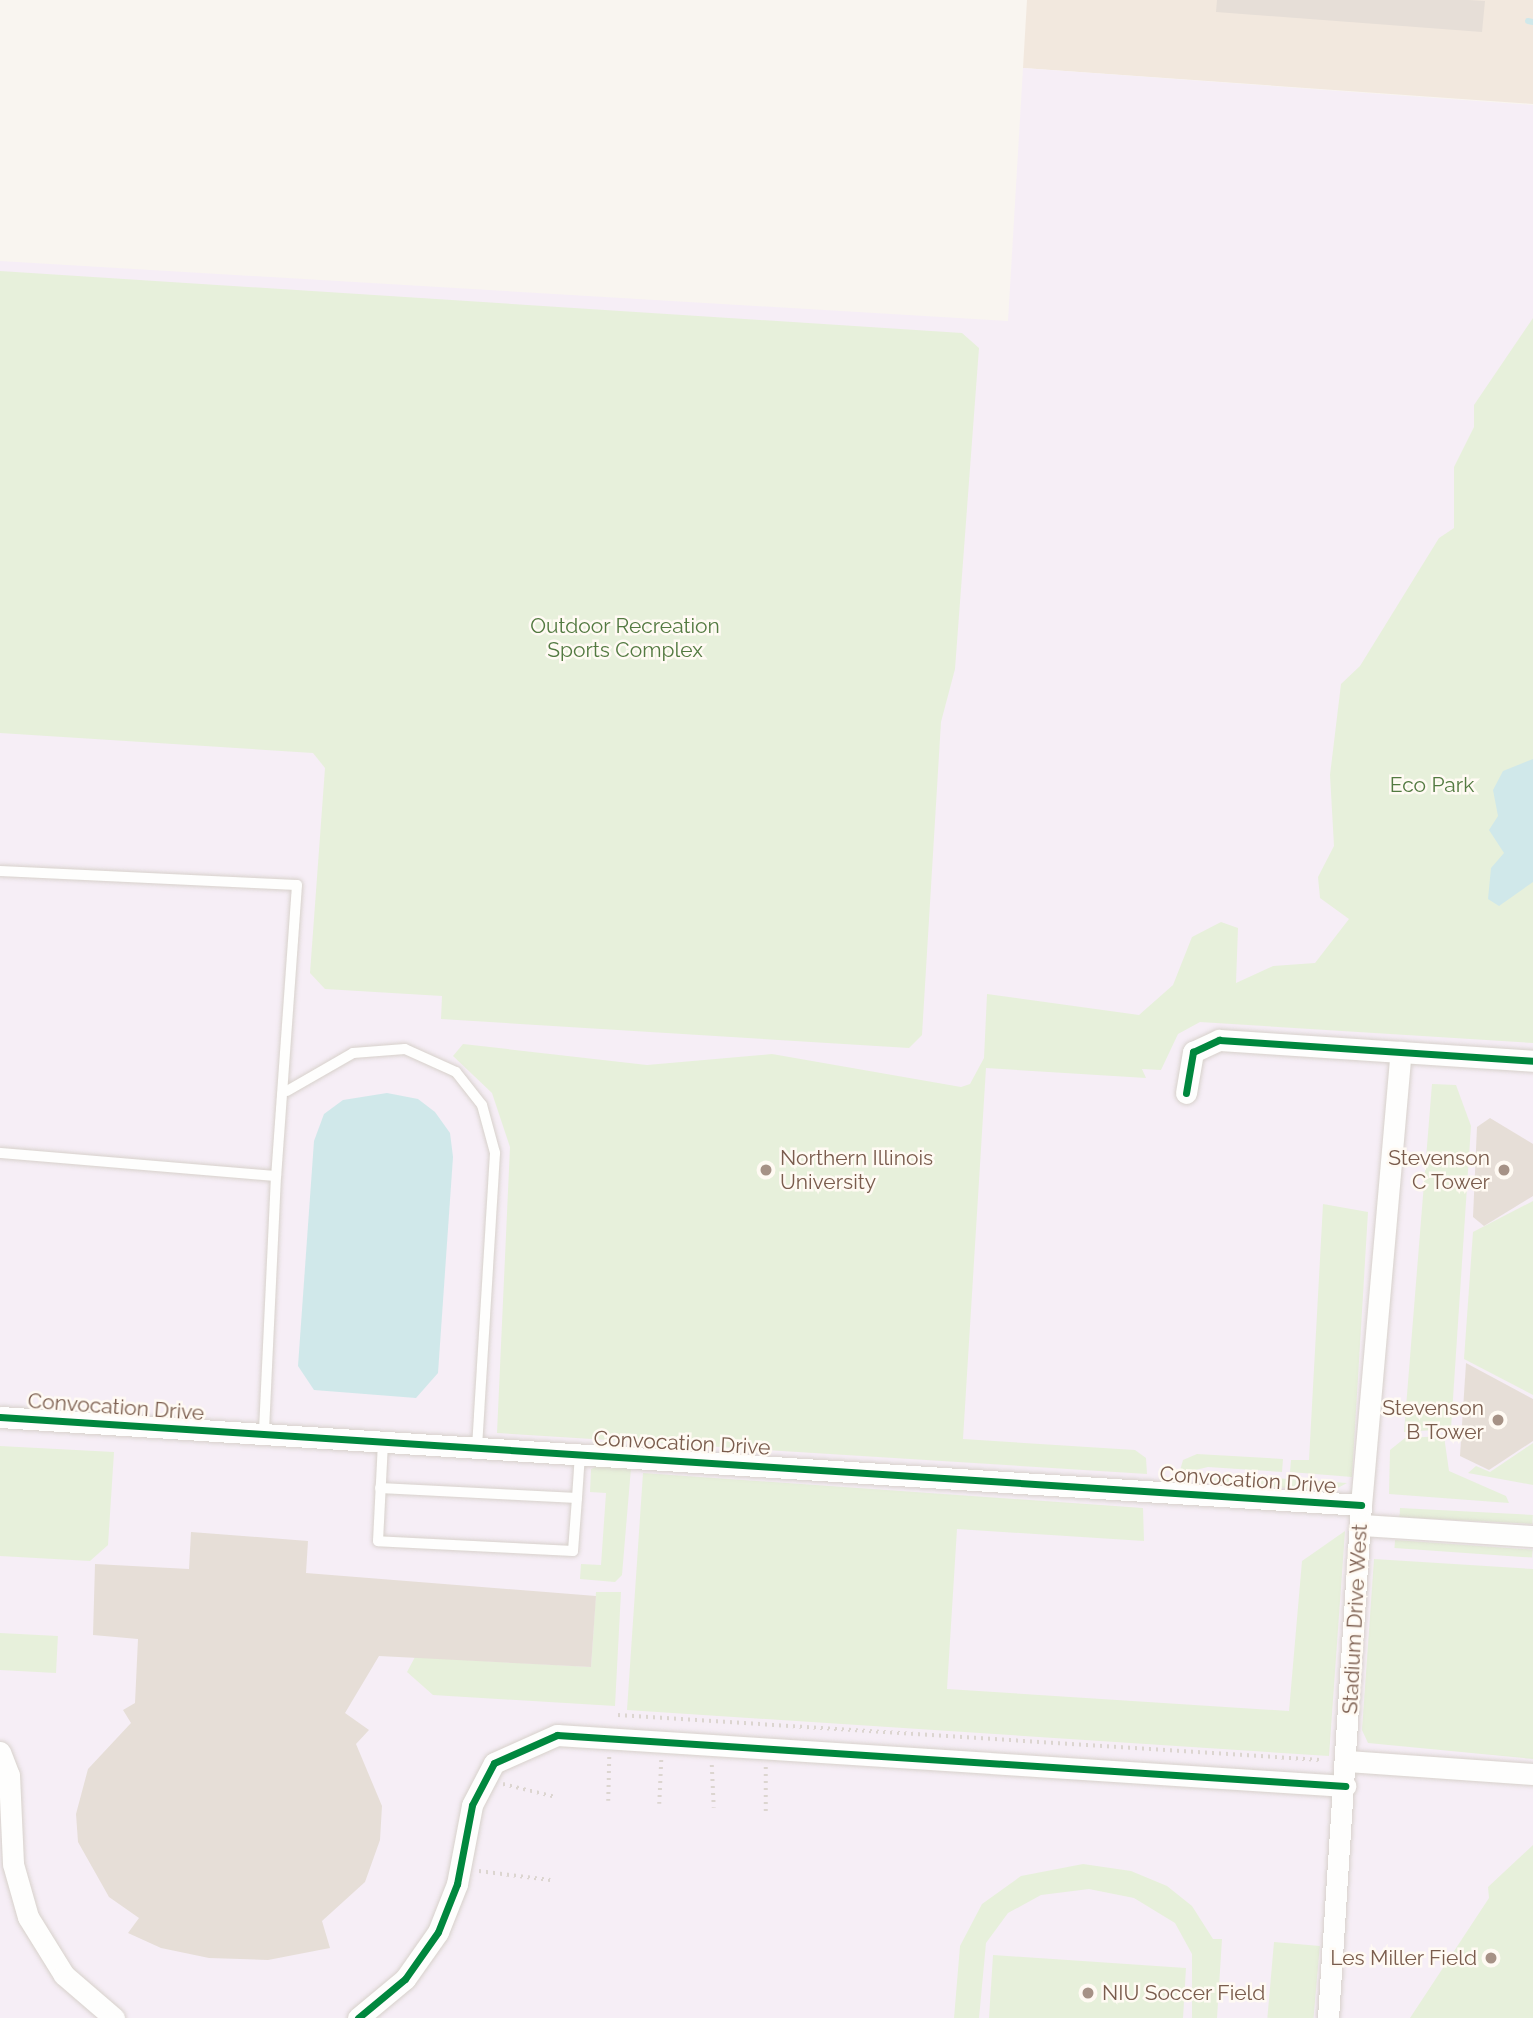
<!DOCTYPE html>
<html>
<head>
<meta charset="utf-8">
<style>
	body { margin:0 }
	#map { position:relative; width:1533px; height:2018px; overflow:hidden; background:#f9f5f0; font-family:Raleway,sans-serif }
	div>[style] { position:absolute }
	.residential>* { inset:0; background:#f2e8de }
	.education>* { inset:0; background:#f6eef6 }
	.green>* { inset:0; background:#e7f0db; transform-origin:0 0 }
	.water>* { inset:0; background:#d0e8ea }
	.stream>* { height:6px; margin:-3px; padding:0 3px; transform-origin:3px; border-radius:3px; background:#d0e8ea }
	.building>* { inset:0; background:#e6ded7 }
	.path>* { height:3.5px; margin-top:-1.75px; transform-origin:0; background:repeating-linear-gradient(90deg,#dcd5d0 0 2px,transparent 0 7px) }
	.roads { filter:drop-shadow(0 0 2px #d7d1cb) drop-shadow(0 0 2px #d7d1cb) }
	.service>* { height:10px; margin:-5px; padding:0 5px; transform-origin:5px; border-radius:5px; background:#fefefd }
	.minor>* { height:21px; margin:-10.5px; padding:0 10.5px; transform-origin:10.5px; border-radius:10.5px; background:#fefefd }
	.cycleway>* { height:7px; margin:-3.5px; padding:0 3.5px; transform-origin:3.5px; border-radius:3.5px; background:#00873e }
	.dots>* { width:19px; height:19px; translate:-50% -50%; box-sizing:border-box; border:4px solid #fffaf3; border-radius:50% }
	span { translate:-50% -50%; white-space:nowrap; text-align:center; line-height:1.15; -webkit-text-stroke:5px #fffaf3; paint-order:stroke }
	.park-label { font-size:21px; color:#537a41 }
	.poi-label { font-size:21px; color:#7a5c4d }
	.left { translate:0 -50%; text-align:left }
	.right { translate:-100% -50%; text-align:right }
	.street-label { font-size:21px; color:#7a5c4d }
</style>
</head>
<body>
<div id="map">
	<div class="residential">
		<i style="clip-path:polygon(1027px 0,1533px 0,1533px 104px,1023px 68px)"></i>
	</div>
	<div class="education">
		<i style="clip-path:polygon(1023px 68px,1533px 105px,1533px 2018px,0 2018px,0 261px,1008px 321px)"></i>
	</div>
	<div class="green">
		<i style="clip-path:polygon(0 271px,962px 333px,979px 348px,955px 669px,941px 722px,922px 1035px,909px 1048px,441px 1019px,442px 996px,325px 989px,310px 973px,325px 768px,313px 753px,0 733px)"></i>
		<i style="clip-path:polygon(1533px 318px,1533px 1043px,1200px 1022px,1178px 1034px,1161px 1070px,1142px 1069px,1146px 1078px,986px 1068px,963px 1439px,1135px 1450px,1146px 1458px,1147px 1474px,497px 1433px,510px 1147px,492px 1093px,453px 1056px,463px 1044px,647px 1065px,772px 1054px,961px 1087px,970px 1084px,984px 1058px,987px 994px,1139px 1015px,1173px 985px,1192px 937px,1221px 922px,1238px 928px,1236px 983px,1273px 966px,1315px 963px,1349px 919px,1320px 898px,1318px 877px,1334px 846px,1330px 775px,1341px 684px,1360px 666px,1439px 538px,1454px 528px,1454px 467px,1474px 427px,1474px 405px)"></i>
		<i style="clip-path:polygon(1432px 1084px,1456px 1085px,1471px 1126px,1451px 1429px,1404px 1432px)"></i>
		<i style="clip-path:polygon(1533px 1201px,1533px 1395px,1464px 1359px,1473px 1232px)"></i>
		<i style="clip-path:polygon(1323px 1204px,1368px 1212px,1352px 1477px,1290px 1472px,1291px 1460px,1309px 1460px)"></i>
		<i style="clip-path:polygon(1444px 1436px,1449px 1471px,1506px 1496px,1509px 1503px,1389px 1494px,1390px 1450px,1405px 1438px)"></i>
		<i style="clip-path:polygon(1533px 1443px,1533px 1485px,1468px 1473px,1476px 1466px,1490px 1472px)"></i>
		<i style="clip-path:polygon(0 1446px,114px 1452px,108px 1545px,90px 1561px,0 1556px)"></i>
		<i style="clip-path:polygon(1197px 1454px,1283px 1459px,1282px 1472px,1208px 1467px,1179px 1474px,1183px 1460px)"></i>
		<i style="clip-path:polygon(598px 1466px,631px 1468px,622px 1575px,615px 1582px,580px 1579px,581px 1564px,601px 1565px,606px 1493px,590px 1492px,591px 1469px)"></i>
		<i style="clip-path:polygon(643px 1473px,1143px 1508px,1144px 1541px,957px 1529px,947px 1689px,1289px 1711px,1302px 1561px,1345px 1531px,1329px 1756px,627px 1710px)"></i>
		<i style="clip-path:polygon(1216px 1474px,1347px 1483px,1332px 1491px,1198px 1482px)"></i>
		<i style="left:1400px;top:1508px;width:133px;height:9px;rotate:3deg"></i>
		<i style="left:1395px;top:1540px;width:138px;height:8px;rotate:4deg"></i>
		<i style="clip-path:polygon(1374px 1559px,1533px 1569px,1533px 1759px,1368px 1743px,1362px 1730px)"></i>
		<i style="clip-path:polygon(596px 1592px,621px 1592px,615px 1706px,433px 1695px,407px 1672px,415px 1657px,591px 1667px)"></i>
		<i style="left:0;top:1633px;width:58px;height:37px;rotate:3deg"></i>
		<i style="clip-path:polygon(1533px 1845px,1533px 2018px,1410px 2018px,1489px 1898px,1488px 1887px)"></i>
		<i style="clip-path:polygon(1083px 1864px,1131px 1871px,1167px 1886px,1192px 1906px,1213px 1939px,1222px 1939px,1217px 2018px,1192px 2018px,1192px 1954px,1175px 1923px,1134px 1898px,1089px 1889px,1041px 1895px,1008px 1913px,986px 1943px,979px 2018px,954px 2018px,960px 1946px,982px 1904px,1021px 1876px)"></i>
		<i style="left:1274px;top:1942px;width:46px;height:76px;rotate:5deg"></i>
		<i style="clip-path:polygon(993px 1955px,1186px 1968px,1183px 2018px,989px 2018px)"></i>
	</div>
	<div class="water">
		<i style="clip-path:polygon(1533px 759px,1533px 882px,1499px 906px,1488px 899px,1491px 868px,1504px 853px,1489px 830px,1498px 816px,1493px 790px,1503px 771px)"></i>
		<i style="clip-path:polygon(387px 1093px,418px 1099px,435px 1112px,450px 1133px,453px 1157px,438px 1373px,416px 1398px,314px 1390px,298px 1366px,314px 1141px,324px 1114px,343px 1100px)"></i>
	</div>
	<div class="stream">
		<i style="left:1528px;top:21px;width:5px;rotate:11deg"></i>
	</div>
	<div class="building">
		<i style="clip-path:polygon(1217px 0,1469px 0,1485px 1px,1482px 32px,1216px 12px)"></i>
		<i style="clip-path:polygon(1490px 1118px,1533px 1144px,1533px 1196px,1484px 1226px,1473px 1217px,1477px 1127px)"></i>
		<i style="clip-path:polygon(1466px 1363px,1533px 1399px,1533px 1441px,1489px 1470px,1460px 1456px)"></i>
		<i style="clip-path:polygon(191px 1532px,308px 1541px,306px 1573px,596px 1596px,591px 1667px,379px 1656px,345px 1713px,369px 1730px,356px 1744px,382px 1806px,380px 1840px,365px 1882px,322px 1921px,330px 1948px,268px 1960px,209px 1958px,161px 1948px,128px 1933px,139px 1918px,109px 1897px,78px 1842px,76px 1814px,88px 1769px,131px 1723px,123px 1710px,135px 1703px,138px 1639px,93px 1635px,95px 1564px,189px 1569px)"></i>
	</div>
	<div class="path">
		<i style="left:618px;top:1715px;width:704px;rotate:3.66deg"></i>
		<i style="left:712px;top:1765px;width:43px;rotate:87.3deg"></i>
		<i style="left:766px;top:1767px;width:45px;rotate:90deg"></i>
		<i style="left:503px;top:1784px;width:55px;rotate:13.8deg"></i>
		<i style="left:608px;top:1801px;width:44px;rotate:-88.7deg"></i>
		<i style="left:659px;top:1804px;width:44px;rotate:-87.4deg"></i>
		<i style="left:479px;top:1871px;width:72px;rotate:7.2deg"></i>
	</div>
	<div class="roads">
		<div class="service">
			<i style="left:0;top:871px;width:297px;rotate:2.7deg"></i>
			<i style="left:297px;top:885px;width:292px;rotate:94.1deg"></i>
			<i style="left:287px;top:1091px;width:76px;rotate:-29.9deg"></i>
			<i style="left:353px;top:1053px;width:52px;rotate:-4.4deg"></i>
			<i style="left:405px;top:1049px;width:56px;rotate:24.3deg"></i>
			<i style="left:456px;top:1072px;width:42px;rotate:51.8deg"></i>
			<i style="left:482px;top:1105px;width:50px;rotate:74.8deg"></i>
			<i style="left:495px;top:1153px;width:295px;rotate:93.5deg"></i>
			<i style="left:0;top:1153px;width:277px;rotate:4.8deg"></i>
			<i style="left:276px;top:1176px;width:258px;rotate:92.7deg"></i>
			<i style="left:380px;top:1488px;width:197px;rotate:2.9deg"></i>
			<i style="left:577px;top:1498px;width:53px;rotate:94.3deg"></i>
			<i style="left:573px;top:1551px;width:195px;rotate:-177.1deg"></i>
			<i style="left:378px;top:1541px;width:99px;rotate:-87.1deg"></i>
			<i style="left:577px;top:1498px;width:44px;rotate:-86.1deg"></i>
		</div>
		<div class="minor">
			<i style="left:1186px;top:1093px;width:42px;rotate:-80.3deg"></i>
			<i style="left:1193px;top:1052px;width:29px;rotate:-25deg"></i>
			<i style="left:1219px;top:1040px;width:315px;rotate:3.8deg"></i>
			<i style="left:0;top:1417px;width:1364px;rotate:3.7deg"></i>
			<i style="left:1361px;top:1525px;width:172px;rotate:3.7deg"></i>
			<i style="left:0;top:1752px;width:25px;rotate:69deg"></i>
			<i style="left:9px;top:1775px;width:89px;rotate:87.4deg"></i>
			<i style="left:13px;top:1864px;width:55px;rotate:74.2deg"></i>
			<i style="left:28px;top:1917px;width:68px;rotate:58.2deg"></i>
			<i style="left:64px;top:1975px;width:66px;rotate:40.7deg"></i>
			<i style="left:1347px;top:1761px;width:186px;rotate:4deg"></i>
			<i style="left:358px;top:2018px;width:61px;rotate:-39.7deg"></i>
			<i style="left:405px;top:1979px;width:57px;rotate:-54.9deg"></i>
			<i style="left:438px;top:1932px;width:52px;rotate:-68.4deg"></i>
			<i style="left:457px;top:1884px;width:80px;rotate:-79.2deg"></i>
			<i style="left:472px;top:1805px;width:47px;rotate:-62.4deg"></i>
			<i style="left:494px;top:1763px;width:69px;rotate:-24deg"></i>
			<i style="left:557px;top:1735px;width:790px;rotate:3.7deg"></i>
			<i style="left:1328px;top:2018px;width:514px;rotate:-86.32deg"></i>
			<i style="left:1361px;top:1505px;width:455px;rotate:-85deg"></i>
		</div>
	</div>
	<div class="cycleway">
		<i style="left:1186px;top:1093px;width:42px;rotate:-80.3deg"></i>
		<i style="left:1193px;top:1052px;width:29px;rotate:-25deg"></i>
		<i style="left:1219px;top:1040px;width:315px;rotate:3.8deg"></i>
		<i style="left:0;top:1417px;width:1364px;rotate:3.7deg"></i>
		<i style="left:358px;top:2018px;width:61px;rotate:-39.7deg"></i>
		<i style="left:405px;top:1979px;width:57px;rotate:-54.9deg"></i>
		<i style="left:438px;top:1932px;width:52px;rotate:-68.4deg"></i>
		<i style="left:457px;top:1884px;width:80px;rotate:-79.2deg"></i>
		<i style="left:472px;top:1805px;width:47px;rotate:-62.4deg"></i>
		<i style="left:494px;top:1763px;width:69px;rotate:-24deg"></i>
		<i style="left:557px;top:1735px;width:790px;rotate:3.7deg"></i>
	</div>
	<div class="dots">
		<i style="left:766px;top:1170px;background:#a69286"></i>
		<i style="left:1504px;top:1170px;background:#a69286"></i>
		<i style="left:1498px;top:1420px;background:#a69286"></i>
		<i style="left:1491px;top:1958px;background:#a69286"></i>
		<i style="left:1088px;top:1993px;background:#a69286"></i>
	</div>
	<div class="park-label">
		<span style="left:625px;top:638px">Outdoor Recreation<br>Sports Complex</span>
		<span style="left:1432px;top:785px">Eco Park</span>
	</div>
	<div class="poi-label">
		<span class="left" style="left:780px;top:1170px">Northern Illinois<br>University</span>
		<span class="right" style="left:1490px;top:1170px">Stevenson<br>C Tower</span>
		<span class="right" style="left:1484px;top:1420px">Stevenson<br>B Tower</span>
		<span class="right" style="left:1477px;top:1958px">Les Miller Field</span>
		<span class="left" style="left:1102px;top:1993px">NIU Soccer Field</span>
	</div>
	<div class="street-label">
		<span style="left:116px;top:1407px;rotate:4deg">Convocation Drive</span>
		<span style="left:682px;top:1443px;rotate:3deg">Convocation Drive</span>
		<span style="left:1248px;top:1480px;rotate:4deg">Convocation Drive</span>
		<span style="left:1355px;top:1619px;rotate:-87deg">Stadium Drive West</span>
	</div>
</div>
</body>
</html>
